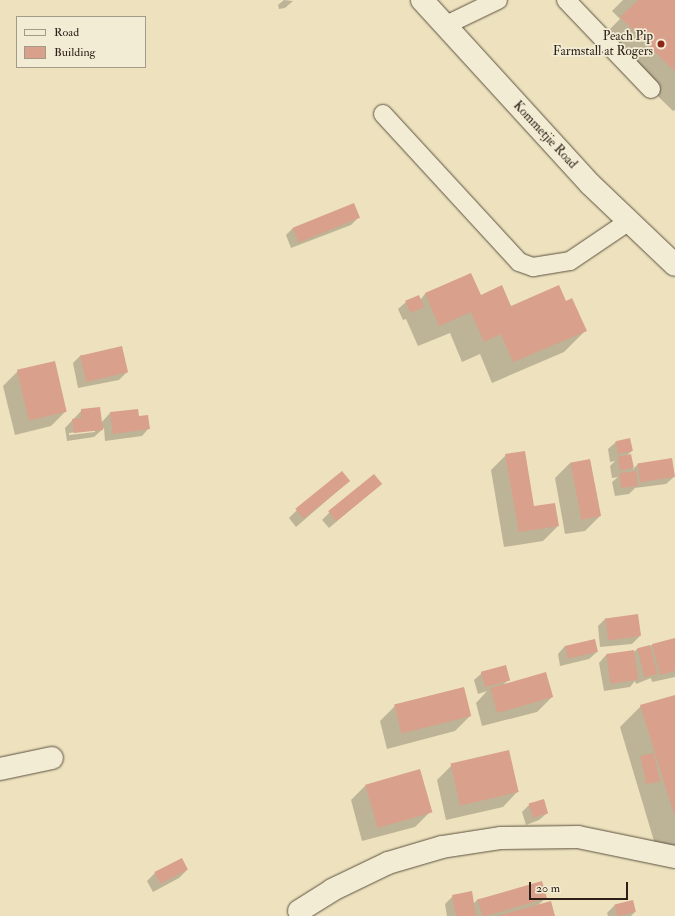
<!DOCTYPE html>
<html>
<head>
<meta charset="utf-8">
<style>
	body { margin:0 }
	#map { position:relative; width:675px; height:916px; overflow:hidden; background:#ede2bd; font-family:"IM FELL Double Pica",serif }
	div>[style] { position:absolute }
	.shadow>* { inset:0; background:#0003 }
	.building>* { inset:0; background:#d9a08c; transform-origin:0 0 }
	.roads { filter:drop-shadow(0 0 1px #5d5041) drop-shadow(0 0 1px #5d5041) }
	.lane>* { height:18px; margin:-9px; padding:0 9px; transform-origin:9px; border-radius:9px; background:#f3ecd4 }
	.street>* { height:22px; margin:-11px; padding:0 11px; transform-origin:11px; border-radius:11px; background:#f3ecd4 }
	.secondary>* { height:22px; margin:-11px; padding:0 11px; transform-origin:11px; border-radius:11px; background:#f3ecd4 }
	.dots>* { width:11px; height:11px; translate:-50% -50%; box-sizing:border-box; border:2px solid #f3ecd4; border-radius:50% }
	span { translate:-50% -50%; white-space:nowrap; text-align:center; line-height:1.15; -webkit-text-stroke:3.5px #f3ecd4; paint-order:stroke }
	.poi-label { font-size:13px; color:#2d1f18 }
	.right { translate:-100% -50%; text-align:right }
	.street-label { font-size:13px; color:#2d1f18 }
	.legend { position:absolute; left:16px; top:16px; width:130px; height:52px; box-sizing:border-box; background:#f3ecd4; border:1px solid #a49a89; margin:0; padding:5px 7px; list-style:none; font-size:12px; color:#2d1f18 }
	.legend li { display:flex; align-items:center; gap:8px; height:20px }
	.legend b { width:20px; border:1px solid #a49a89 }
	.scale { position:absolute; left:529px; top:882px; width:99px; height:18px; box-sizing:border-box; border:2px solid #2d1f18; border-top:0; padding-left:5px; font-size:12px; line-height:14px; white-space:nowrap; color:#2d1f18; -webkit-text-stroke:3px #f3ecd4; paint-order:stroke }
</style>
</head>
<body>
<div id="map">
	<div class="shadow">
		<i style="clip-path:polygon(284px 0,293px 1px,285px 8px,279px 9px,278px 5px)"></i>
		<i style="clip-path:polygon(623px 0,675px 0,675px 110px,673px 111px,600px 39px,620px 19px,612px 11px)"></i>
		<i style="clip-path:polygon(358px 218px,351px 225px,291px 248px,286px 235px,293px 228px)"></i>
		<i style="clip-path:polygon(471px 275px,481px 296px,511px 307px,565px 302px,586px 330px,564px 352px,492px 383px,480px 354px,462px 362px,450px 333px,418px 346px,406px 319px,403px 320px,398px 309px,406px 302px,420px 300px,425px 294px)"></i>
		<i style="clip-path:polygon(81px 355px,127px 372px,119px 380px,78px 388px,73px 363px)"></i>
		<i style="clip-path:polygon(18px 371px,66px 411px,51px 426px,15px 435px,3px 386px)"></i>
		<i style="clip-path:polygon(evenodd,82px 410px,101px 423px,110px 413px,138px 417px,149px 428px,142px 436px,105px 441px,104px 428px,94px 437px,67px 441px,65px 428px,82px 410px,95px 430px,95px 432px,69px 435px,69px 433px,95px 430px)"></i>
		<i style="clip-path:polygon(616px 442px,632px 451px,626px 456px,630px 456px,633px 469px,638px 464px,674px 477px,666px 484px,635px 488px,629px 494px,615px 496px,612px 482px,618px 477px,612px 478px,610px 466px,615px 461px,610px 462px,608px 449px)"></i>
		<i style="clip-path:polygon(506px 455px,533px 507px,558px 526px,543px 541px,504px 547px,491px 470px)"></i>
		<i style="clip-path:polygon(590px 460px,600px 516px,585px 531px,565px 534px,555px 478px,570px 463px)"></i>
		<i style="clip-path:polygon(381px 484px,329px 528px,322px 520px,330px 512px)"></i>
		<i style="clip-path:polygon(341px 488px,296px 527px,289px 518px,297px 510px)"></i>
		<i style="clip-path:polygon(606px 618px,640px 636px,632px 644px,600px 647px,598px 626px)"></i>
		<i style="clip-path:polygon(675px 639px,675px 677px,652px 682px,651px 678px,636px 684px,635px 681px,630px 687px,604px 691px,599px 663px,606px 655px,633px 653px,637px 649px)"></i>
		<i style="clip-path:polygon(565px 646px,597px 652px,589px 659px,560px 666px,558px 654px)"></i>
		<i style="clip-path:polygon(482px 673px,509px 679px,504px 684px,552px 697px,537px 712px,482px 726px,476px 703px,487px 691px,478px 694px,474px 680px)"></i>
		<i style="clip-path:polygon(675px 696px,675px 846px,657px 851px,620px 727px,641px 706px)"></i>
		<i style="clip-path:polygon(395px 706px,470px 716px,455px 731px,387px 749px,380px 721px)"></i>
		<i style="clip-path:polygon(452px 765px,518px 791px,503px 807px,446px 820px,437px 780px)"></i>
		<i style="clip-path:polygon(366px 785px,430px 812px,415px 827px,362px 841px,351px 800px)"></i>
		<i style="clip-path:polygon(530px 804px,547px 813px,539px 820px,526px 825px,522px 812px)"></i>
		<i style="clip-path:polygon(187px 870px,179px 878px,153px 892px,147px 881px,155px 873px)"></i>
		<i style="clip-path:polygon(453px 896px,473px 904px,478px 899px,546px 898px,538px 905px,554px 916px,447px 916px,445px 904px)"></i>
		<i style="clip-path:polygon(615px 905px,635px 912px,631px 916px,608px 916px,607px 913px)"></i>
	</div>
	<div class="building">
		<i style="clip-path:polygon(638px 0,675px 0,675px 72px,620px 17px)"></i>
		<i style="left:354px;top:203px;width:16px;height:66px;rotate:68deg"></i>
		<i style="clip-path:polygon(471px 273px,481px 295px,502px 285px,511px 306px,559px 285px,566px 301px,572px 298px,587px 331px,513px 362px,501px 334px,484px 342px,471px 312px,439px 326px,425px 293px)"></i>
		<i style="left:419px;top:295px;width:13px;height:15px;rotate:67deg"></i>
		<i style="left:122px;top:346px;width:27px;height:43px;rotate:77deg"></i>
		<i style="left:55px;top:361px;width:52px;height:39px;rotate:77deg"></i>
		<i style="clip-path:polygon(100px 407px,103px 430px,74px 433px,72px 419px,81px 418px,81px 409px)"></i>
		<i style="clip-path:polygon(138px 409px,139px 416px,148px 415px,150px 429px,113px 434px,110px 412px)"></i>
		<i style="left:630px;top:438px;width:13px;height:15px;rotate:77deg"></i>
		<i style="clip-path:polygon(525px 451px,534px 506px,555px 503px,559px 526px,519px 532px,505px 454px)"></i>
		<i style="left:631px;top:454px;width:14px;height:14px;rotate:78deg"></i>
		<i style="left:672px;top:458px;width:19px;height:35px;rotate:81deg"></i>
		<i style="left:590px;top:459px;width:58px;height:20px;rotate:79deg"></i>
		<i style="left:342px;top:471px;width:13px;height:60px;rotate:51deg"></i>
		<i style="left:636px;top:471px;width:15px;height:17px;rotate:82deg"></i>
		<i style="left:374px;top:474px;width:13px;height:59px;rotate:51deg"></i>
		<i style="left:638px;top:614px;width:22px;height:33px;rotate:82deg"></i>
		<i style="clip-path:polygon(675px 638px,675px 671px,660px 675px,652px 644px)"></i>
		<i style="left:595px;top:639px;width:13px;height:31px;rotate:77deg"></i>
		<i style="left:650px;top:645px;width:30px;height:13px;rotate:76deg"></i>
		<i style="left:634px;top:650px;width:30px;height:28px;rotate:82deg"></i>
		<i style="left:506px;top:665px;width:16px;height:26px;rotate:75deg"></i>
		<i style="left:546px;top:672px;width:26px;height:58px;rotate:74deg"></i>
		<i style="left:464px;top:687px;width:30px;height:72px;rotate:76deg"></i>
		<i style="clip-path:polygon(675px 695px,675px 817px,640px 705px)"></i>
		<i style="left:509px;top:750px;width:43px;height:60px;rotate:77deg"></i>
		<i style="left:654px;top:753px;width:29px;height:14px;rotate:78deg"></i>
		<i style="left:420px;top:769px;width:45px;height:57px;rotate:74deg"></i>
		<i style="left:544px;top:799px;width:15px;height:16px;rotate:74deg"></i>
		<i style="left:182px;top:858px;width:13px;height:31px;rotate:63deg"></i>
		<i style="left:542px;top:881px;width:18px;height:67px;rotate:74deg"></i>
		<i style="clip-path:polygon(472px 891px,476px 916px,456px 916px,452px 895px)"></i>
		<i style="left:633px;top:900px;width:12px;height:19px;rotate:76deg"></i>
		<i style="clip-path:polygon(551px 901px,555px 916px,497px 916px)"></i>
	</div>
	<div class="roads">
		<div class="lane">
			<i style="left:566px;top:0;width:123px;rotate:46.3deg"></i>
			<i style="left:444px;top:26px;width:60px;rotate:-25.7deg"></i>
			<i style="left:383px;top:114px;width:201px;rotate:47.4deg"></i>
			<i style="left:519px;top:262px;width:15px;rotate:20deg"></i>
			<i style="left:533px;top:267px;width:37px;rotate:-9deg"></i>
			<i style="left:570px;top:261px;width:71px;rotate:-34.1deg"></i>
		</div>
		<div class="street">
			<i style="left:0;top:769px;width:53px;rotate:-11.9deg"></i>
			<i style="left:299px;top:911px;width:39px;rotate:-32deg"></i>
			<i style="left:332px;top:890px;width:62px;rotate:-25.7deg"></i>
			<i style="left:388px;top:863px;width:56px;rotate:-16.5deg"></i>
			<i style="left:442px;top:847px;width:60px;rotate:-8.7deg"></i>
			<i style="left:501px;top:838px;width:77px;rotate:-0.7deg"></i>
			<i style="left:578px;top:837px;width:99px;rotate:11.7deg"></i>
		</div>
		<div class="secondary">
			<i style="left:422px;top:0;width:249px;rotate:47.6deg"></i>
			<i style="left:590px;top:184px;width:117px;rotate:43.6deg"></i>
		</div>
	</div>
	<div class="dots">
		<i style="left:661px;top:44px;background:#8f2418"></i>
	</div>
	<div class="poi-label">
		<span class="right" style="left:653px;top:44px">Peach Pip<br>Farmstall at Rogers</span>
	</div>
	<div class="street-label">
		<span style="left:545px;top:135px;rotate:47deg">Kommetjie Road</span>
	</div>
	<ul class="legend">
	<li><b style="height:5px;background:#f3ecd4"></b>Road</li>
	<li><b style="height:11px;background:#d9a08c"></b>Building</li>
	</ul>
	<div class="scale">20 m</div>
</div>
</body>
</html>
